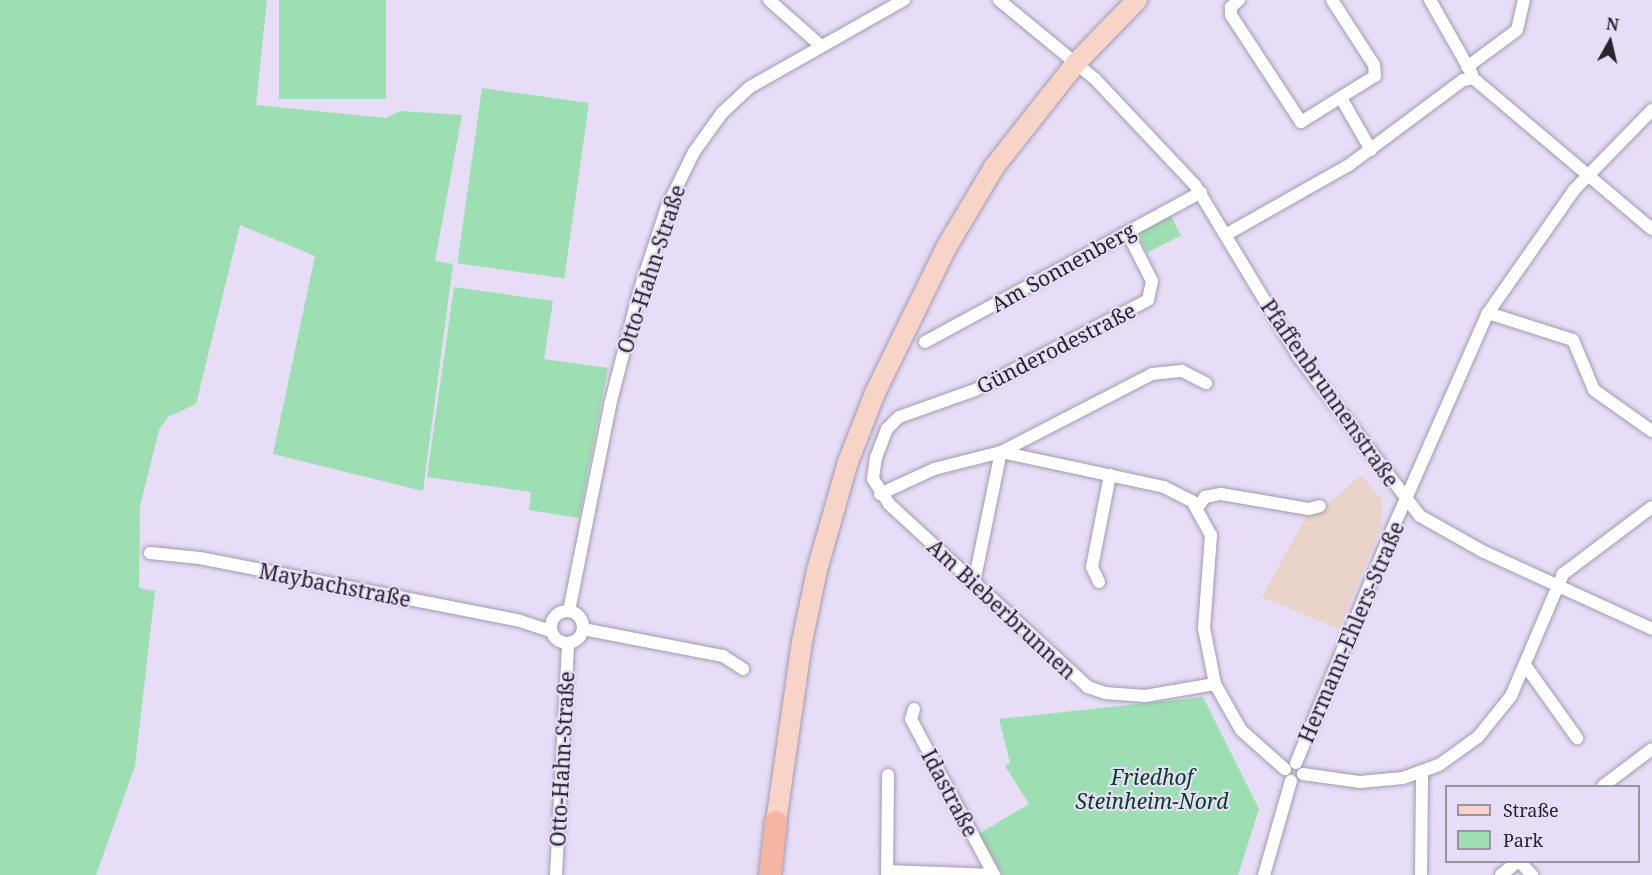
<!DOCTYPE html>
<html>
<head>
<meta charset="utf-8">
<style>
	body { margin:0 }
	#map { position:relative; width:1652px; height:875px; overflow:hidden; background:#e7ddf7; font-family:"Noto Serif",serif }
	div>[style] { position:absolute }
	.education>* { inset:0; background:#ead3c8 }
	.green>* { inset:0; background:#9ddeb2; transform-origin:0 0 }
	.roads { filter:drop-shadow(0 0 2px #a39ab2) drop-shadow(0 0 2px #a39ab2) }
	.street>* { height:12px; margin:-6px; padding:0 6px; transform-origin:6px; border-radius:6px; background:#fff }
	.street>.ring { margin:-6px; padding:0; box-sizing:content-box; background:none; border:12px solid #fff; border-radius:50% }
	.primary>* { height:20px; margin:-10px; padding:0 10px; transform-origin:10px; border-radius:10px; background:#f8d3c8 }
	.highway>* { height:22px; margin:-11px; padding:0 11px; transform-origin:11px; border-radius:11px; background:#f4b6a3 }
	span { translate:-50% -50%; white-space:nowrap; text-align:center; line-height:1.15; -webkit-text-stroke:4.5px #e7ddf7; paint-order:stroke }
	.street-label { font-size:21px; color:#27242d }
	.park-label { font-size:21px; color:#044222; font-style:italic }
	.legend { position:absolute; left:1445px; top:785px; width:195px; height:78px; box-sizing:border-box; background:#e7ddf7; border:2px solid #9a93a6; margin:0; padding:8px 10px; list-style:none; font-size:18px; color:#27242d }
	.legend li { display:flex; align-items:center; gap:12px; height:30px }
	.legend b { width:30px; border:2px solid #9a93a6 }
	.north { position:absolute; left:1580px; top:12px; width:60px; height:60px; -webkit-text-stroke:4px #e7ddf7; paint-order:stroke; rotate:8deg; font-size:16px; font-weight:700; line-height:24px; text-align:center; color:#27242d }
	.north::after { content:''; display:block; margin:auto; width:21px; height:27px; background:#27242d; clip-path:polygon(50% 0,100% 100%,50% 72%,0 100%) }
</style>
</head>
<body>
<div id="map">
	<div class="education">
		<i style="clip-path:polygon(1361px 475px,1382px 500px,1381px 527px,1339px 629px,1262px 597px,1308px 513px,1316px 515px)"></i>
	</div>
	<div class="green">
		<i style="clip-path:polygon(0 0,267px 0,256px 105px,386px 118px,400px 111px,462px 115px,435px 261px,453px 264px,423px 491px,273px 454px,315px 256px,240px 225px,196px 404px,168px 417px,159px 430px,140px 506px,139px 588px,155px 591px,135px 766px,96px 875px,0 875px)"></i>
		<i style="left:279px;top:0;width:107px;height:99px"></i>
		<i style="left:482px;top:88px;width:108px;height:177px;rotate:8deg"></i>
		<i style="left:1171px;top:216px;width:22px;height:38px;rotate:63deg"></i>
		<i style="clip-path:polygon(454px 287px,553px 301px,544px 359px,608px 368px,579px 518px,529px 510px,531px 492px,427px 477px)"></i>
		<i style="clip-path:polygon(1203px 697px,1259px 809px,1238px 875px,1003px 875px,979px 834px,1029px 804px,1005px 766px,1010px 763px,999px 719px)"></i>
	</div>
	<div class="roads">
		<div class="street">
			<i style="left:769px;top:0;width:69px;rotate:41.5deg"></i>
			<i style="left:999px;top:0;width:124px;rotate:39.5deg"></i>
			<i style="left:1095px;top:79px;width:146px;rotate:46.7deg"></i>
			<i style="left:1195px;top:185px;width:200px;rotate:58.9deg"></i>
			<i style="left:1298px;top:356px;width:201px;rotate:52.7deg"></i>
			<i style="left:1420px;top:516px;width:71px;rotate:29.4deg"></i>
			<i style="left:1482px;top:551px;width:187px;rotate:24.6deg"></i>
			<i style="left:1239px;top:0;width:11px;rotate:139deg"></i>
			<i style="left:1231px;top:7px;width:8px;rotate:90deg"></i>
			<i style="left:1231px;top:15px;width:128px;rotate:56.8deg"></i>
			<i style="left:1301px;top:122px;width:87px;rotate:-31.9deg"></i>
			<i style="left:1375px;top:76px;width:11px;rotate:-95deg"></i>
			<i style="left:1374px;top:65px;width:77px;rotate:-122.9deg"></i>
			<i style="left:1430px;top:0;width:85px;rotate:60.4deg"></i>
			<i style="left:1467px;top:67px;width:62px;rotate:-36.5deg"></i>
			<i style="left:1517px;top:30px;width:31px;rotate:-77deg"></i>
			<i style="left:1341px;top:98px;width:60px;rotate:60deg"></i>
			<i style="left:1127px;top:232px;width:55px;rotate:63deg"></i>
			<i style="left:1152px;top:281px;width:19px;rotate:102deg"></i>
			<i style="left:1148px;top:300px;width:195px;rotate:152.5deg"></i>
			<i style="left:975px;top:390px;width:81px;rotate:160.4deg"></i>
			<i style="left:899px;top:417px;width:17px;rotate:135deg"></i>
			<i style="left:887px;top:429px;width:30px;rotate:111deg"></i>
			<i style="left:876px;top:457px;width:22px;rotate:98deg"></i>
			<i style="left:873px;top:479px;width:30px;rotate:57deg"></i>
			<i style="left:889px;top:504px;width:270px;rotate:42.6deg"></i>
			<i style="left:1088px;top:687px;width:18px;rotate:19deg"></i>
			<i style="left:1105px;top:693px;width:40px;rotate:4.3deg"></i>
			<i style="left:1145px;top:696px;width:71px;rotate:-9.7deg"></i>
			<i style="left:1227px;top:234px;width:140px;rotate:-29.5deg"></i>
			<i style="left:1349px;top:165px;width:142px;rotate:-36.7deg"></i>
			<i style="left:1463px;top:80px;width:10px;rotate:-11deg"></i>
			<i style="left:1473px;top:78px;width:234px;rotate:40.2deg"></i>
			<i style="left:1488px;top:313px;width:89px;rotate:17.6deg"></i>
			<i style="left:1573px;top:340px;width:54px;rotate:67.2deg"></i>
			<i style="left:1594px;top:390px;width:71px;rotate:35.3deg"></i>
			<i style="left:925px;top:342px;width:314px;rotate:-28.5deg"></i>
			<i style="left:1001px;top:452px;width:167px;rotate:12.1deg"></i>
			<i style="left:1164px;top:487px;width:31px;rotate:27deg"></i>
			<i style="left:1192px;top:501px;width:39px;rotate:61deg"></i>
			<i style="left:1211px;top:535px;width:93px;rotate:94.3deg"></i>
			<i style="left:1204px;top:628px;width:57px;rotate:78.9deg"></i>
			<i style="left:1215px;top:684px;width:53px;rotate:60.5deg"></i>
			<i style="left:1241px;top:730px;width:59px;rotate:41.6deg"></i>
			<i style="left:880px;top:494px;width:60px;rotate:-24.8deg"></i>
			<i style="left:934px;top:469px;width:69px;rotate:-14.2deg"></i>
			<i style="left:1001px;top:452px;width:170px;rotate:-27.3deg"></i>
			<i style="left:1152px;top:374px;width:30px;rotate:-6deg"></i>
			<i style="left:1182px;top:371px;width:27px;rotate:27deg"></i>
			<i style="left:1198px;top:507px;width:12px;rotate:-55deg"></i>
			<i style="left:1205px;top:497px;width:16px;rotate:-11deg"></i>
			<i style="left:1221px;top:494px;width:89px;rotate:9.7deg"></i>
			<i style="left:1309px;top:509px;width:11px;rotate:-15deg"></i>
			<i style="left:150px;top:553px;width:50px;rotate:5.7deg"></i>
			<i style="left:200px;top:558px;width:326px;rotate:11.1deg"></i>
			<i style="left:520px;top:621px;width:33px;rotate:18deg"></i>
			<i style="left:1099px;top:582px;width:17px;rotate:-115deg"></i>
			<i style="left:1092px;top:567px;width:94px;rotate:-78.9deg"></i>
			<i style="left:974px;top:583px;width:134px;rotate:-78.4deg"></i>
			<i class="ring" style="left:551px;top:611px;width:20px;height:20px"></i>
			<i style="left:569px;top:611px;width:210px;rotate:-78.7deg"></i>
			<i style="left:610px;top:405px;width:117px;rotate:-75.6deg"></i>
			<i style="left:639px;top:292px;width:89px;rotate:-71.8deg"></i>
			<i style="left:667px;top:207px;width:61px;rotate:-63.9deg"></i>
			<i style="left:694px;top:152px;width:48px;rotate:-54.3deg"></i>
			<i style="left:722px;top:113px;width:38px;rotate:-43deg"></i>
			<i style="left:750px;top:87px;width:177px;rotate:-29.5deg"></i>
			<i style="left:583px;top:629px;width:143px;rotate:10.9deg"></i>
			<i style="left:723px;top:656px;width:24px;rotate:33deg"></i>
			<i style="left:1525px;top:665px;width:90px;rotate:54.5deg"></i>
			<i style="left:914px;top:709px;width:10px;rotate:107deg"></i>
			<i style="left:911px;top:719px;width:177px;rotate:62deg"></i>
			<i style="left:1296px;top:763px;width:244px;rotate:-67.6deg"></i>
			<i style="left:1389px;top:537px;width:245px;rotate:-66.2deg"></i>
			<i style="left:1488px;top:313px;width:150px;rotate:-55deg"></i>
			<i style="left:1574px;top:190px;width:112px;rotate:-45.7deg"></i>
			<i style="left:1303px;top:774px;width:58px;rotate:8deg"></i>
			<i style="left:1360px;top:782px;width:43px;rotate:-5.3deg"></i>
			<i style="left:1403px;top:778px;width:38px;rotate:-20deg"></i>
			<i style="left:1439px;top:765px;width:48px;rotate:-35.7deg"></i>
			<i style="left:1478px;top:737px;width:53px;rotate:-51.2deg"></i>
			<i style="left:1511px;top:696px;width:133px;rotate:-66.9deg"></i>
			<i style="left:1563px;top:574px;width:111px;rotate:-37deg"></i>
			<i style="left:1603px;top:786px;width:61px;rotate:-37.1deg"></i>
			<i style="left:1520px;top:862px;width:18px;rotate:47deg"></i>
			<i style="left:887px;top:871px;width:107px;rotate:2.1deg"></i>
			<i style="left:556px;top:875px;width:231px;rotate:-87deg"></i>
			<i style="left:887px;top:875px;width:100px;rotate:-89.4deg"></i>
			<i style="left:1264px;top:875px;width:98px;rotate:-74deg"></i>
			<i style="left:1421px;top:875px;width:103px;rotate:-89.4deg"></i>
			<i style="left:1501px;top:875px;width:21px;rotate:-39deg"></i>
		</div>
		<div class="primary">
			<i style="left:776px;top:822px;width:182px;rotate:-81.8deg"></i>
			<i style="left:802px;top:642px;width:74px;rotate:-78.2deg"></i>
			<i style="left:817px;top:570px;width:112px;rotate:-74deg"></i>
			<i style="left:848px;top:462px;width:74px;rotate:-68.6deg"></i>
			<i style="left:875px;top:393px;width:161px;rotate:-63.9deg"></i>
			<i style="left:946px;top:248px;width:94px;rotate:-59.3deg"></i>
			<i style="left:994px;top:167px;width:132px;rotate:-51.7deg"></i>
			<i style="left:1076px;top:63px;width:88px;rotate:-45.9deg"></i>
		</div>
		<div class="highway">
			<i style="left:770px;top:875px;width:53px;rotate:-83.5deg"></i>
		</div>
	</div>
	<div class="street-label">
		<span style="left:1063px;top:267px;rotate:-29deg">Am Sonnenberg</span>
		<span style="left:651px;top:269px;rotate:-72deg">Otto-Hahn-Straße</span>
		<span style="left:1056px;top:348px;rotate:-27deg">Günderodestraße</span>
		<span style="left:1330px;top:393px;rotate:55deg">Pfaffenbrunnenstraße</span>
		<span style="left:335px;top:585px;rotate:11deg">Maybachstraße</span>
		<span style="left:1002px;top:609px;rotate:43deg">Am Bieberbrunnen</span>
		<span style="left:1351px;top:632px;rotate:-67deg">Hermann-Ehlers-Straße</span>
		<span style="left:562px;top:759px;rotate:-87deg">Otto-Hahn-Straße</span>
		<span style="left:950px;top:793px;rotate:62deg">Idastraße</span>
	</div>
	<div class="park-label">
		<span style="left:1152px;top:789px">Friedhof<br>Steinheim-Nord</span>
	</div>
	<ul class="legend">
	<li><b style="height:8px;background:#f8d3c8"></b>Straße</li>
	<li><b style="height:16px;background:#9ddeb2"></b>Park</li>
	</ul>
	<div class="north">N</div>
</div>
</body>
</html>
